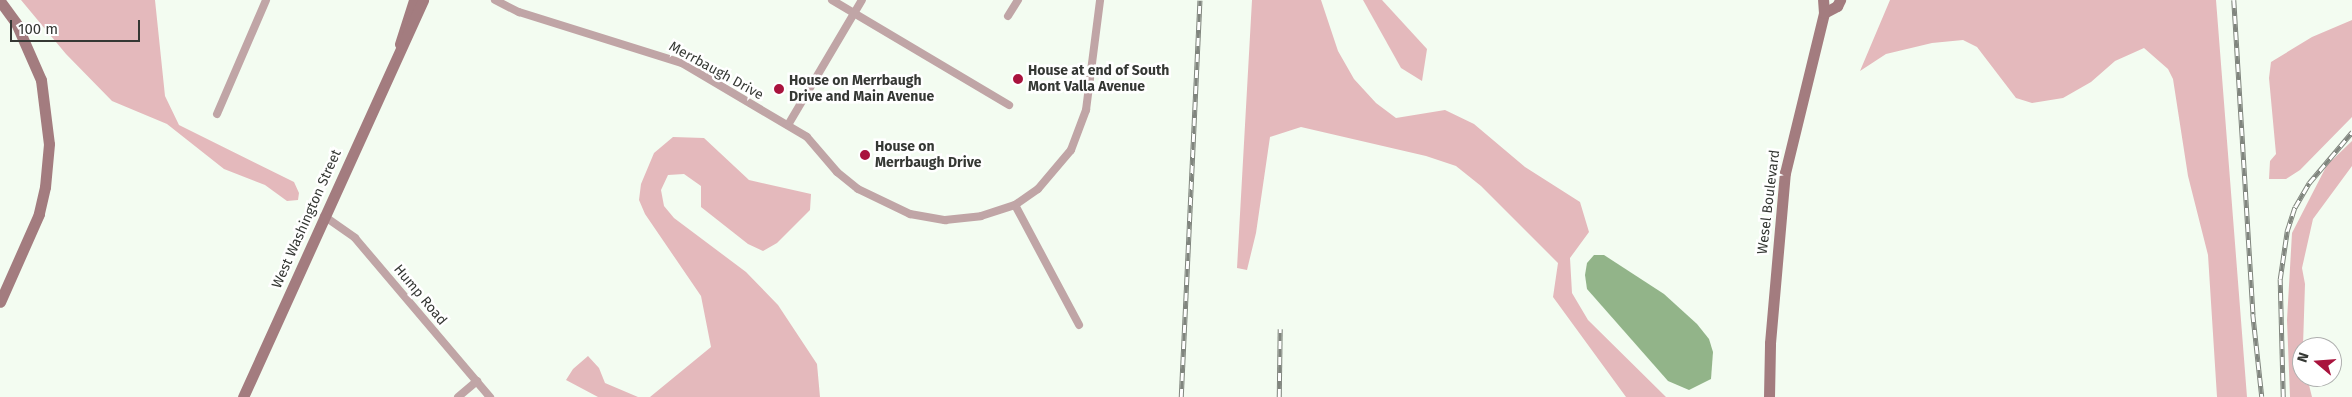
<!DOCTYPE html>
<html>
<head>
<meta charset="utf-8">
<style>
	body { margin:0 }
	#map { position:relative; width:2352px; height:397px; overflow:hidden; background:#f3fcf1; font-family:"Fira Sans",sans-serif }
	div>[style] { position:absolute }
	.green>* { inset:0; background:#e4b9bc }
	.water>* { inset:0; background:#92b489 }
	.street>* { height:8px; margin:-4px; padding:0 4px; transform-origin:4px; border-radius:4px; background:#c0a5a6 }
	.secondary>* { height:11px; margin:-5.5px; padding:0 5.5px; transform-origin:5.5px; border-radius:5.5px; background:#a37c7f }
	.rail>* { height:4.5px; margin-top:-2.25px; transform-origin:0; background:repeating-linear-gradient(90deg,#fff 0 8px,#80857e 0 16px); box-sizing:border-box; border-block:1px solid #80857e }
	.dots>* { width:14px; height:14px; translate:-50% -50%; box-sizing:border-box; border:2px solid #fff; border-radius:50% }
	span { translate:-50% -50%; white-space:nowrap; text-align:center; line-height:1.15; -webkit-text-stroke:5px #fff; paint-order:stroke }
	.street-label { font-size:14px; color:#353834 }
	.poi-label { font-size:14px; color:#353834; font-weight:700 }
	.left { translate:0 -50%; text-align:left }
	.north { position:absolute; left:2292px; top:337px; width:50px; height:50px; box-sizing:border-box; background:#fff; border:1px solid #aeafae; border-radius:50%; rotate:288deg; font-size:14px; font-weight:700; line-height:20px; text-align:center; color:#353834 }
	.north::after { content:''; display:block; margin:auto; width:18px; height:22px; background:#a9133d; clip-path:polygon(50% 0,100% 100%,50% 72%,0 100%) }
	.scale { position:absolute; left:10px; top:20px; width:130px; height:22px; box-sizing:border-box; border:2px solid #353834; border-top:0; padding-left:6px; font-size:15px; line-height:18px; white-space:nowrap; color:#353834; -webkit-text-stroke:4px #fff; paint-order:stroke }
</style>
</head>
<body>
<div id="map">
	<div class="green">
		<i style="clip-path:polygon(21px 0,155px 0,165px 96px,179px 125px,294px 182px,299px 193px,298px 200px,287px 201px,265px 185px,224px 169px,167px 124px,112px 101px,66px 54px)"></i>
		<i style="clip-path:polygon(1252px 0,1321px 0,1338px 51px,1354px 79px,1376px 103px,1396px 118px,1445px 110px,1474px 124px,1525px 167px,1580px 202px,1589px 232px,1570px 258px,1572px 293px,1588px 320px,1666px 397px,1626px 397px,1553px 297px,1558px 263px,1481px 186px,1456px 166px,1426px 156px,1301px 127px,1270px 137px,1256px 233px,1247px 270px,1237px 268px)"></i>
		<i style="clip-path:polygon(1363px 0,1382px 0,1427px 49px,1422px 81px,1401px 68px)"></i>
		<i style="clip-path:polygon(1890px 0,2216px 0,2247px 397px,2217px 397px,2208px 255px,2188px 176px,2173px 79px,2168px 69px,2144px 48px,2115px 61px,2091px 82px,2063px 98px,2032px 103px,2016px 98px,1977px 47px,1963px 40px,1932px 43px,1886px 54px,1860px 71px)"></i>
		<i style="clip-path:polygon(2352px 20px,2352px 117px,2300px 170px,2286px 179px,2269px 179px,2270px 161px,2276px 154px,2269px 78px,2271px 62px,2312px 37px)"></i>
		<i style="clip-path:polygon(673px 137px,704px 138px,749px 180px,811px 194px,810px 210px,777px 243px,763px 251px,748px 244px,701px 207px,701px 186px,684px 174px,668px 175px,661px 190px,664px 206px,674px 218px,746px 272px,778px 305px,817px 364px,820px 397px,650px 397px,711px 347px,701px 296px,645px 214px,639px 200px,641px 184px,654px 153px)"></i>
		<i style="clip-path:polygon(2352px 141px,2352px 166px,2313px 219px,2302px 268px,2305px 284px,2302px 377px,2307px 377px,2312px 397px,2290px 397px,2287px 320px,2292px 233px,2327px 165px)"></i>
		<i style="clip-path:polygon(588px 356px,599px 368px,605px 383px,638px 397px,598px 397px,566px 380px,573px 369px)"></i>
	</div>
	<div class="water">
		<i style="clip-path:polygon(1594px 255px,1604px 255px,1664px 294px,1697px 324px,1709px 339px,1713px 352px,1711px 379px,1689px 390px,1668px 381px,1587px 289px,1585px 275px,1587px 263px)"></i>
	</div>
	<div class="street">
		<i style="left:495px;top:0;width:27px;rotate:27deg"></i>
		<i style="left:519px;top:12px;width:171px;rotate:17.4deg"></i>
		<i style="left:682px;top:63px;width:145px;rotate:30.6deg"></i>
		<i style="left:807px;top:137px;width:46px;rotate:49.4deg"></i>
		<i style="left:837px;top:172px;width:27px;rotate:39deg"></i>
		<i style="left:858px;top:189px;width:58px;rotate:25.7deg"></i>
		<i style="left:910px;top:214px;width:36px;rotate:10deg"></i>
		<i style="left:945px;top:220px;width:36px;rotate:-6deg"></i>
		<i style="left:981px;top:216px;width:36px;rotate:-18deg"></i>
		<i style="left:1015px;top:205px;width:28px;rotate:-35deg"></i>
		<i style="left:1038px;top:189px;width:51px;rotate:-49.8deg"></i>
		<i style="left:1071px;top:150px;width:43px;rotate:-69.4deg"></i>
		<i style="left:1086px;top:110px;width:111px;rotate:-82.7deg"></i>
		<i style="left:832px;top:0;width:206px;rotate:30.7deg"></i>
		<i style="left:1008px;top:16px;width:19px;rotate:-58deg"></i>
		<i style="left:217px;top:114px;width:124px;rotate:-66.7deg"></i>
		<i style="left:788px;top:125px;width:145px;rotate:-59.4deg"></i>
		<i style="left:1015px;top:205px;width:136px;rotate:61.9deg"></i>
		<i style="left:324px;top:216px;width:38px;rotate:35deg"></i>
		<i style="left:355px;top:238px;width:209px;rotate:49.7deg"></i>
		<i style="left:458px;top:397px;width:25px;rotate:-40deg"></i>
	</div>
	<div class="secondary">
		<i style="left:0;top:1px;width:27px;rotate:54deg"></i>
		<i style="left:16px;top:23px;width:62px;rotate:66.3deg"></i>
		<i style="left:41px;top:80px;width:64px;rotate:82.9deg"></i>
		<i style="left:49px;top:144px;width:43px;rotate:95.3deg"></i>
		<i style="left:45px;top:187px;width:28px;rotate:103deg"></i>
		<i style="left:39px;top:214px;width:96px;rotate:113.9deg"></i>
		<i style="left:1824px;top:13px;width:15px;rotate:-28deg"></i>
		<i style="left:1837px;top:6px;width:7px;rotate:-63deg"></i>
		<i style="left:400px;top:44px;width:46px;rotate:-72.3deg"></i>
		<i style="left:243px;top:397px;width:436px;rotate:-65.6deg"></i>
		<i style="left:1769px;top:397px;width:54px;rotate:-88.9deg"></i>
		<i style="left:1770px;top:343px;width:171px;rotate:-85deg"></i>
		<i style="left:1785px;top:173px;width:165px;rotate:-76.3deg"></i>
		<i style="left:1824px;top:13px;width:13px;rotate:-94deg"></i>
	</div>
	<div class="rail">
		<i style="left:2234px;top:0;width:315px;rotate:86.5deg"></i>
		<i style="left:2253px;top:314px;width:83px;rotate:83.8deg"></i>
		<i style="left:1181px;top:397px;width:397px;rotate:-87.3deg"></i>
		<i style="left:1279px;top:397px;width:68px;rotate:-89.2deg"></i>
		<i style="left:2283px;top:397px;width:118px;rotate:-91.5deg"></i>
		<i style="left:2280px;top:279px;width:49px;rotate:-81.7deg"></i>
		<i style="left:2287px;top:231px;width:25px;rotate:-72deg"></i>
		<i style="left:2295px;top:207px;width:28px;rotate:-60deg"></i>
		<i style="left:2309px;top:183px;width:67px;rotate:-49.9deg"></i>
	</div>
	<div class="dots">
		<i style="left:1018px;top:79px;background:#a9133d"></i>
		<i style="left:779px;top:89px;background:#a9133d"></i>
		<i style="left:865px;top:155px;background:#a9133d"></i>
	</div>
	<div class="street-label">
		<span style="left:716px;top:71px;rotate:29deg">Merrbaugh Drive</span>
		<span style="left:1769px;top:202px;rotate:-83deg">Wesel Boulevard</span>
		<span style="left:307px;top:219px;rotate:-66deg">West Washington Street</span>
		<span style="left:420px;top:295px;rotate:50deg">Hump Road</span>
	</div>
	<div class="poi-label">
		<span class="left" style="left:1028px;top:79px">House at end of South<br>Mont Valla Avenue</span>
		<span class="left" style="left:789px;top:89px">House on Merrbaugh<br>Drive and Main Avenue</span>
		<span class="left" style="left:875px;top:155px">House on<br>Merrbaugh Drive</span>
	</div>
	<div class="north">N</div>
	<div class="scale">100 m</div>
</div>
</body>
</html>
